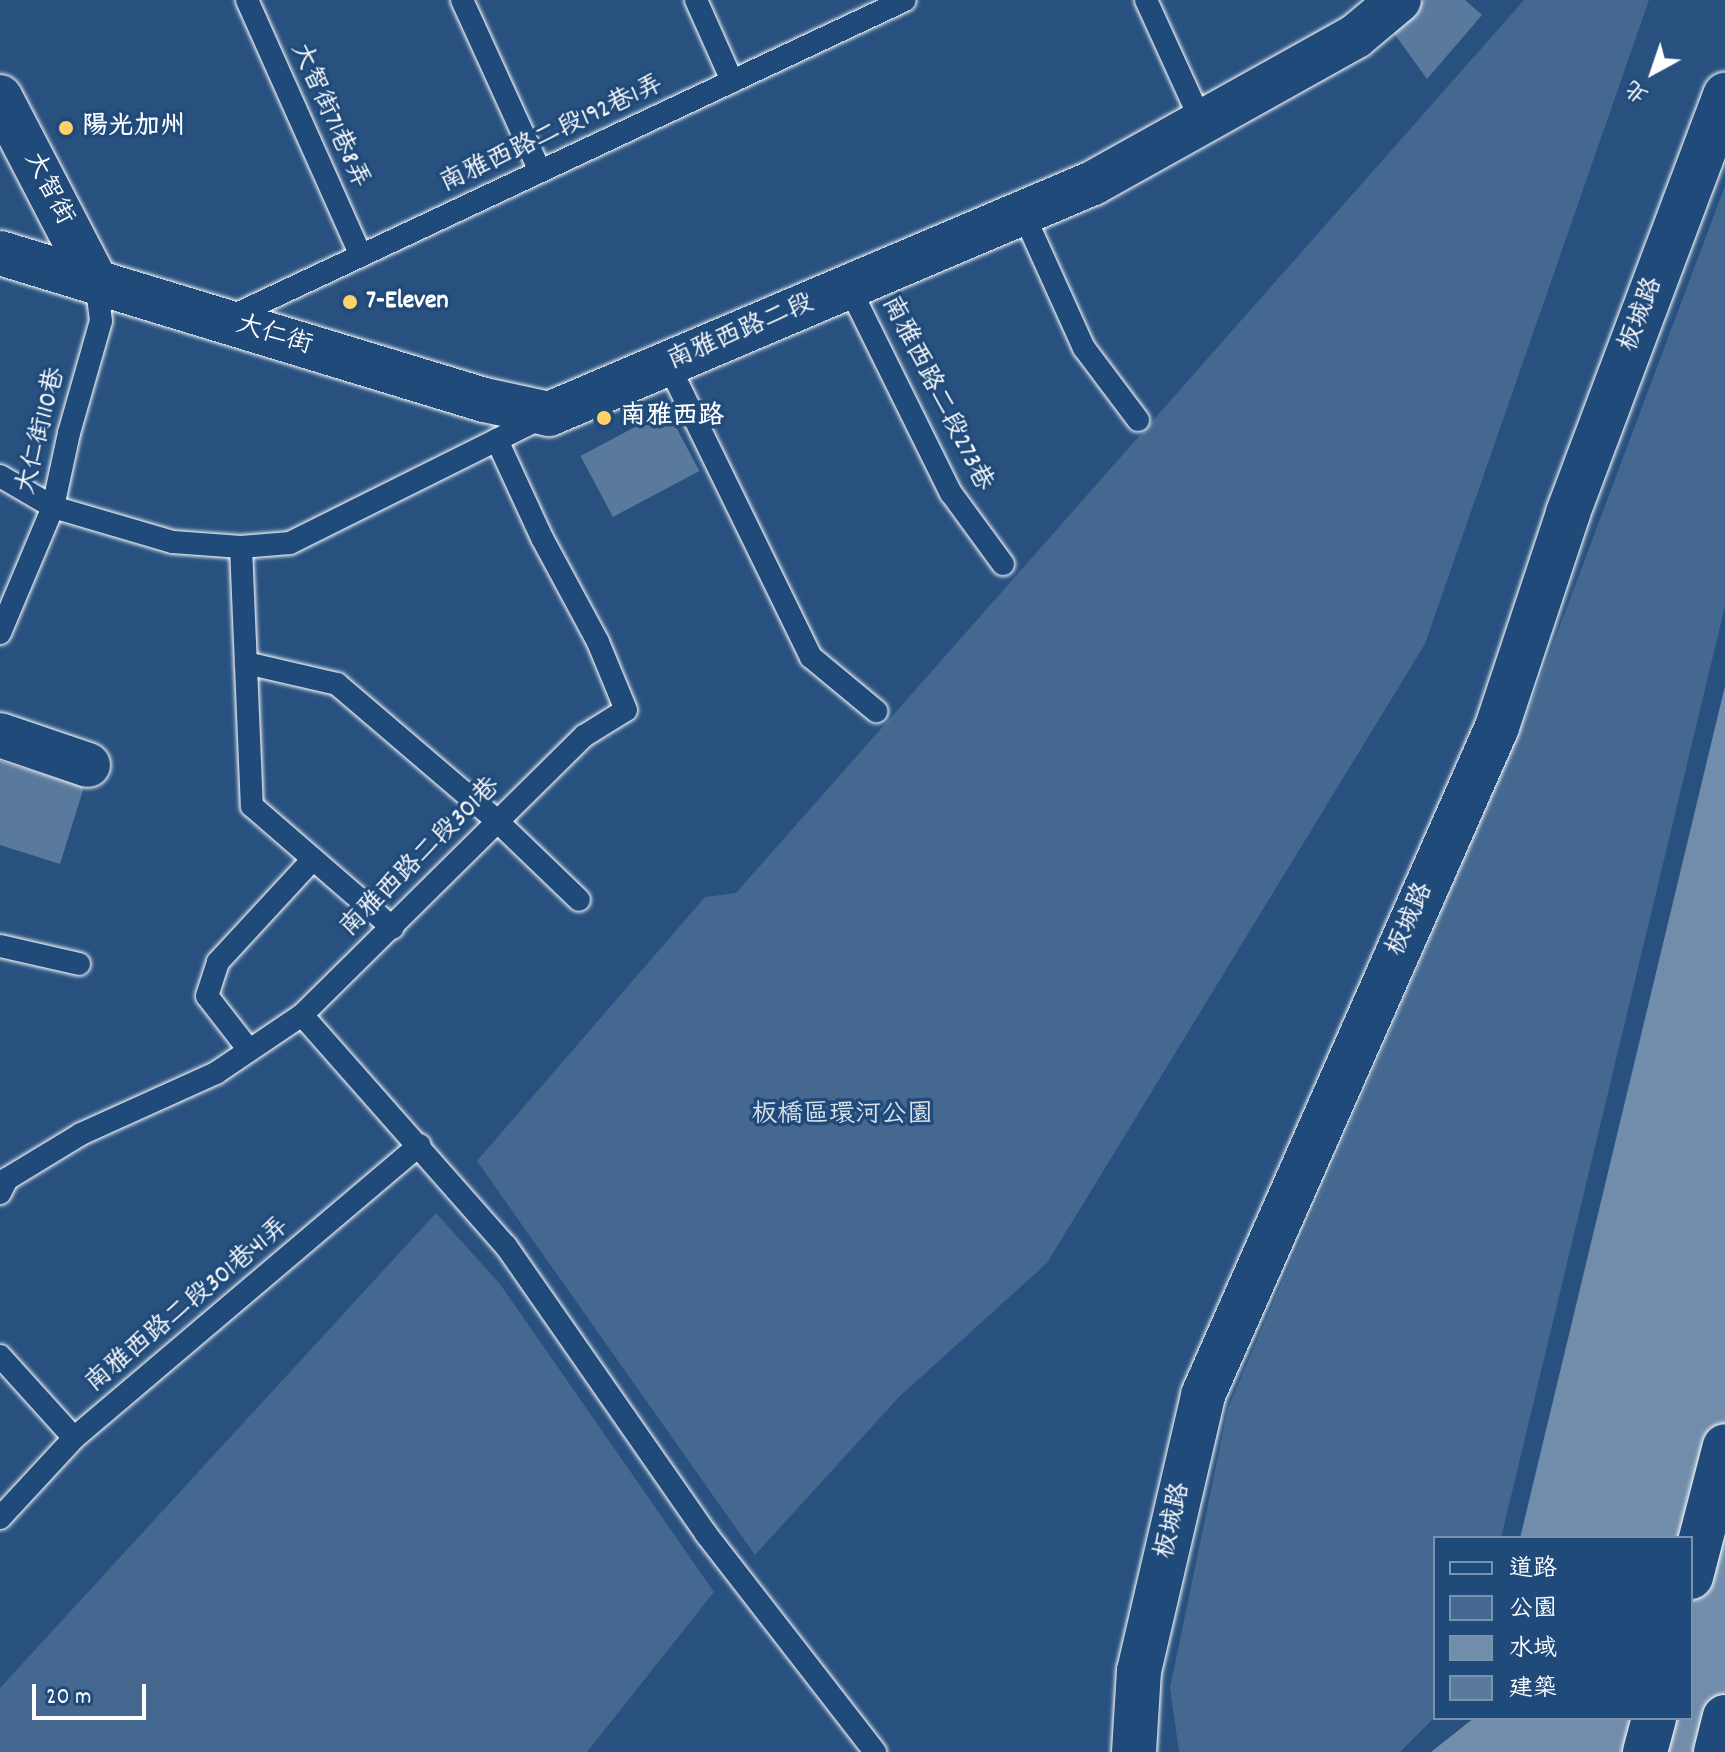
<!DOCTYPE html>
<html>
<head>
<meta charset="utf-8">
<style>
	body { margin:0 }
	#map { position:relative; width:1725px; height:1752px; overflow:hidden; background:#28517f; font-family:Dekko,"LXGW WenKai TC",sans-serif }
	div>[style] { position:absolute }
	.green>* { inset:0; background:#446890 }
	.water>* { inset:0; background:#718dab }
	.building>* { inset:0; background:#5a7a9d; transform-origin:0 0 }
	.roads { filter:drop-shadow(0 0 2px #fff) drop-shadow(0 0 2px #fff) }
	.service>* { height:22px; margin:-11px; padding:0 11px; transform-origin:11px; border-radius:11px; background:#1f4a7a }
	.minor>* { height:44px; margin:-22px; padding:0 22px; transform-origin:22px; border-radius:22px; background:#1f4a7a }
	.tertiary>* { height:44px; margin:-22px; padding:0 22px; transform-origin:22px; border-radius:22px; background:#1f4a7a }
	.trunk>* { height:44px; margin:-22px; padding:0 22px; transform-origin:22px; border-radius:22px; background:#1f4a7a }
	.dots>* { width:22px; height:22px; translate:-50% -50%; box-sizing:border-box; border:4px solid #1f4a7a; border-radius:50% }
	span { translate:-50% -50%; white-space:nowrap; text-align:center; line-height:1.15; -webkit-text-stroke:7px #1f4a7a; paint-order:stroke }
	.street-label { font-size:26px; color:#fff }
	.poi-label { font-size:26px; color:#fff; font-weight:700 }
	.left { translate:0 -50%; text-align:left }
	.park-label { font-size:26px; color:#dae1e9 }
	.legend { position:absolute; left:1433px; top:1536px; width:260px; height:184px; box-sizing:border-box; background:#1f4a7a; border:2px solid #7992af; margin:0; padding:10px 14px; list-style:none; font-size:24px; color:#fff }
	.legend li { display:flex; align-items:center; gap:16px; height:40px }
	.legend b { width:40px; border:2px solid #7992af }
	.north { position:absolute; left:1613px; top:32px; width:80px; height:80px; -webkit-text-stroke:6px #1f4a7a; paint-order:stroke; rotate:220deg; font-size:22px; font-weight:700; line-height:32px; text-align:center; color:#fff }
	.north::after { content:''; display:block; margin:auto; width:28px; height:36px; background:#fff; clip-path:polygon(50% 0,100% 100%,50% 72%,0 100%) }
	.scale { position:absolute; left:32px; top:1684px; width:114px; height:36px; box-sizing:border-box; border:4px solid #fff; border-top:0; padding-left:10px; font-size:24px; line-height:28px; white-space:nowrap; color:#fff; -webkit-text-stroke:6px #1f4a7a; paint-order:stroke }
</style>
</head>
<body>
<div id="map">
	<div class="green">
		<i style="clip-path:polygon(1524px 0,1649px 0,1425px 644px,1047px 1263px,899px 1397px,755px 1555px,477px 1161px,705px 897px,736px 893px)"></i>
		<i style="clip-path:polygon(1725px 186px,1725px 606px,1501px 1538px,1435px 1538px,1435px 1717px,1400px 1752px,1179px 1752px,1170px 1688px,1228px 1408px,1531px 703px)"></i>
		<i style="clip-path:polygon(436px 1213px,500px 1284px,714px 1592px,587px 1752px,0 1752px,0 1688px)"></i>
	</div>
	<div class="water">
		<i style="clip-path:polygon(1725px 686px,1725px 1752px,1431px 1752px,1474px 1718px,1691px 1718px,1691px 1538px,1520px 1538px)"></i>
	</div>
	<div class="building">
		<i style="clip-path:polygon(1424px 0,1465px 0,1482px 15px,1427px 79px,1393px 32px)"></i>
		<i style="left:667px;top:410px;width:69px;height:98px;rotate:62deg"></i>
		<i style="clip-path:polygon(0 761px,84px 787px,60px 864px,0 845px)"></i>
	</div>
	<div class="roads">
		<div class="service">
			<i style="left:247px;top:0;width:280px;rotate:66deg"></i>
			<i style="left:462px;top:0;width:188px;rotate:65.5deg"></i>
			<i style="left:696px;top:0;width:89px;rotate:66deg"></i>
			<i style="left:1146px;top:0;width:135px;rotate:65.5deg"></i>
			<i style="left:1023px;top:213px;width:148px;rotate:65.7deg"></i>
			<i style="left:1084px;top:348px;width:90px;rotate:53.1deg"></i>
			<i style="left:849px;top:287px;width:230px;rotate:63.7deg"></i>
			<i style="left:951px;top:493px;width:88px;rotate:53.8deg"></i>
			<i style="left:224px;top:320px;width:752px;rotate:-25.17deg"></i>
			<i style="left:668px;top:364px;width:326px;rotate:64deg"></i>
			<i style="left:811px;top:657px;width:85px;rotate:39.7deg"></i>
			<i style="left:0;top:476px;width:61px;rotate:30.3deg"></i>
			<i style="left:53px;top:507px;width:125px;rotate:16.3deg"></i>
			<i style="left:173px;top:542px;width:68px;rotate:4.2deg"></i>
			<i style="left:241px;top:547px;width:49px;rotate:-4.7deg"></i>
			<i style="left:290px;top:543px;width:283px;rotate:-26.5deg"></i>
			<i style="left:241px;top:547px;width:259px;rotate:87.6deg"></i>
			<i style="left:252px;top:806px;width:186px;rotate:40.9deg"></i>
			<i style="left:0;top:633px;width:137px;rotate:-67.2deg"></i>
			<i style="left:53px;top:507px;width:76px;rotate:-77.8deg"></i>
			<i style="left:69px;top:433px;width:116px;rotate:-74.1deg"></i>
			<i style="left:101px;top:321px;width:39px;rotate:-97deg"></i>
			<i style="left:246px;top:663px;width:93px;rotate:13deg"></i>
			<i style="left:337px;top:684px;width:209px;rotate:40.5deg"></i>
			<i style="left:496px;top:820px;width:115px;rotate:43.9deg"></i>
			<i style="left:0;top:946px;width:81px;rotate:12.8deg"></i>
			<i style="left:302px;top:1015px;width:308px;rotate:48.6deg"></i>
			<i style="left:506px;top:1246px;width:351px;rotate:55.2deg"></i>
			<i style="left:706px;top:1534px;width:276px;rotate:52.2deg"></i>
			<i style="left:249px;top:1050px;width:68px;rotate:-127.9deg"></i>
			<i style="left:207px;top:996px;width:36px;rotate:-72deg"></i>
			<i style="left:218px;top:962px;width:140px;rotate:-47.3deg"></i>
			<i style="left:0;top:1193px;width:16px;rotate:-63deg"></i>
			<i style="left:7px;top:1179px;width:87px;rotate:-31.3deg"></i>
			<i style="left:81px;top:1134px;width:148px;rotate:-24.3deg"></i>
			<i style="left:216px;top:1073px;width:104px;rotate:-34deg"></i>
			<i style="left:302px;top:1015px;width:397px;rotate:-44.7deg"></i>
			<i style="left:584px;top:736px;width:49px;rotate:-31.8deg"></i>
			<i style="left:626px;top:710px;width:74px;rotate:-112.4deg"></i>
			<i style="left:598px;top:642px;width:118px;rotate:-118.3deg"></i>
			<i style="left:542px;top:538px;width:108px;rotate:-114.7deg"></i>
			<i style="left:0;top:1356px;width:110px;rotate:47.9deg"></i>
			<i style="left:0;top:1518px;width:109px;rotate:-47.2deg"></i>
			<i style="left:74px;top:1438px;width:453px;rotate:-40.3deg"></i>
		</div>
		<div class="minor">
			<i style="left:0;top:97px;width:208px;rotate:62.6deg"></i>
			<i style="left:0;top:253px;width:506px;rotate:16.89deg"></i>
			<i style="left:484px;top:400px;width:66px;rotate:12.2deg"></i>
			<i style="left:549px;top:414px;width:591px;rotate:-23.01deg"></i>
			<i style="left:1093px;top:183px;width:301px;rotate:-29.2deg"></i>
			<i style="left:1356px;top:36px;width:56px;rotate:-39.9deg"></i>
			<i style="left:0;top:735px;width:93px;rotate:18.8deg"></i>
		</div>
		<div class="tertiary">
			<i style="left:1134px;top:1752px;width:81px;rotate:-86.5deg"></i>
			<i style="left:1139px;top:1671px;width:283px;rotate:-76.9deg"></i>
			<i style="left:1203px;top:1395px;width:730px;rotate:-66.24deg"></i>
			<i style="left:1497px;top:727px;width:225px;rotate:-71.6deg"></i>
			<i style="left:1568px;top:513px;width:447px;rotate:-69.4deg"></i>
		</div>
		<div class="trunk">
			<i style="left:1691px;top:1577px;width:135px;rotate:-75.5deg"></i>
			<i style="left:1645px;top:1752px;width:35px;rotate:-75deg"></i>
			<i style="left:1716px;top:1752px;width:36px;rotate:-76deg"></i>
		</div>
	</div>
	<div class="dots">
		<i style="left:66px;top:128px;background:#ffd166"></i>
		<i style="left:350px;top:302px;background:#ffd166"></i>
		<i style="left:604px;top:418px;background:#ffd166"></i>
	</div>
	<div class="street-label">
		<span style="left:329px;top:116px;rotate:66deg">大智街71巷8弄</span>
		<span style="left:552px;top:135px;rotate:-25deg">南雅西路二段192巷1弄</span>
		<span style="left:48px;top:189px;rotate:63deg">大智街</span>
		<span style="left:1642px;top:315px;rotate:-69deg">板城路</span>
		<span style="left:741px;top:333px;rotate:-23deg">南雅西路二段</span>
		<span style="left:274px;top:336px;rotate:17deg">大仁街</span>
		<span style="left:936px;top:394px;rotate:63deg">南雅西路二段273巷</span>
		<span style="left:42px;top:431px;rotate:-76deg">大仁街110巷</span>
		<span style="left:421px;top:858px;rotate:-45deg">南雅西路二段301巷</span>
		<span style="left:1411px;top:920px;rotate:-66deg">板城路</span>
		<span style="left:188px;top:1306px;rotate:-40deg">南雅西路二段301巷41弄</span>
		<span style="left:1174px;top:1521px;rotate:-77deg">板城路</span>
	</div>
	<div class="poi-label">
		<span class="left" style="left:82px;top:128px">陽光加州</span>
		<span class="left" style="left:366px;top:302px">7-Eleven</span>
		<span class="left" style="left:620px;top:418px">南雅西路</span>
	</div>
	<div class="park-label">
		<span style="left:842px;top:1116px">板橋區環河公園</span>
	</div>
	<ul class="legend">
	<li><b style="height:10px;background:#1f4a7a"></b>道路</li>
	<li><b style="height:22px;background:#446890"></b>公園</li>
	<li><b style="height:22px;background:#718dab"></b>水域</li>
	<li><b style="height:22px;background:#5a7a9d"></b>建築</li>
	</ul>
	<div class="north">北</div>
	<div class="scale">20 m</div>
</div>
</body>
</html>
